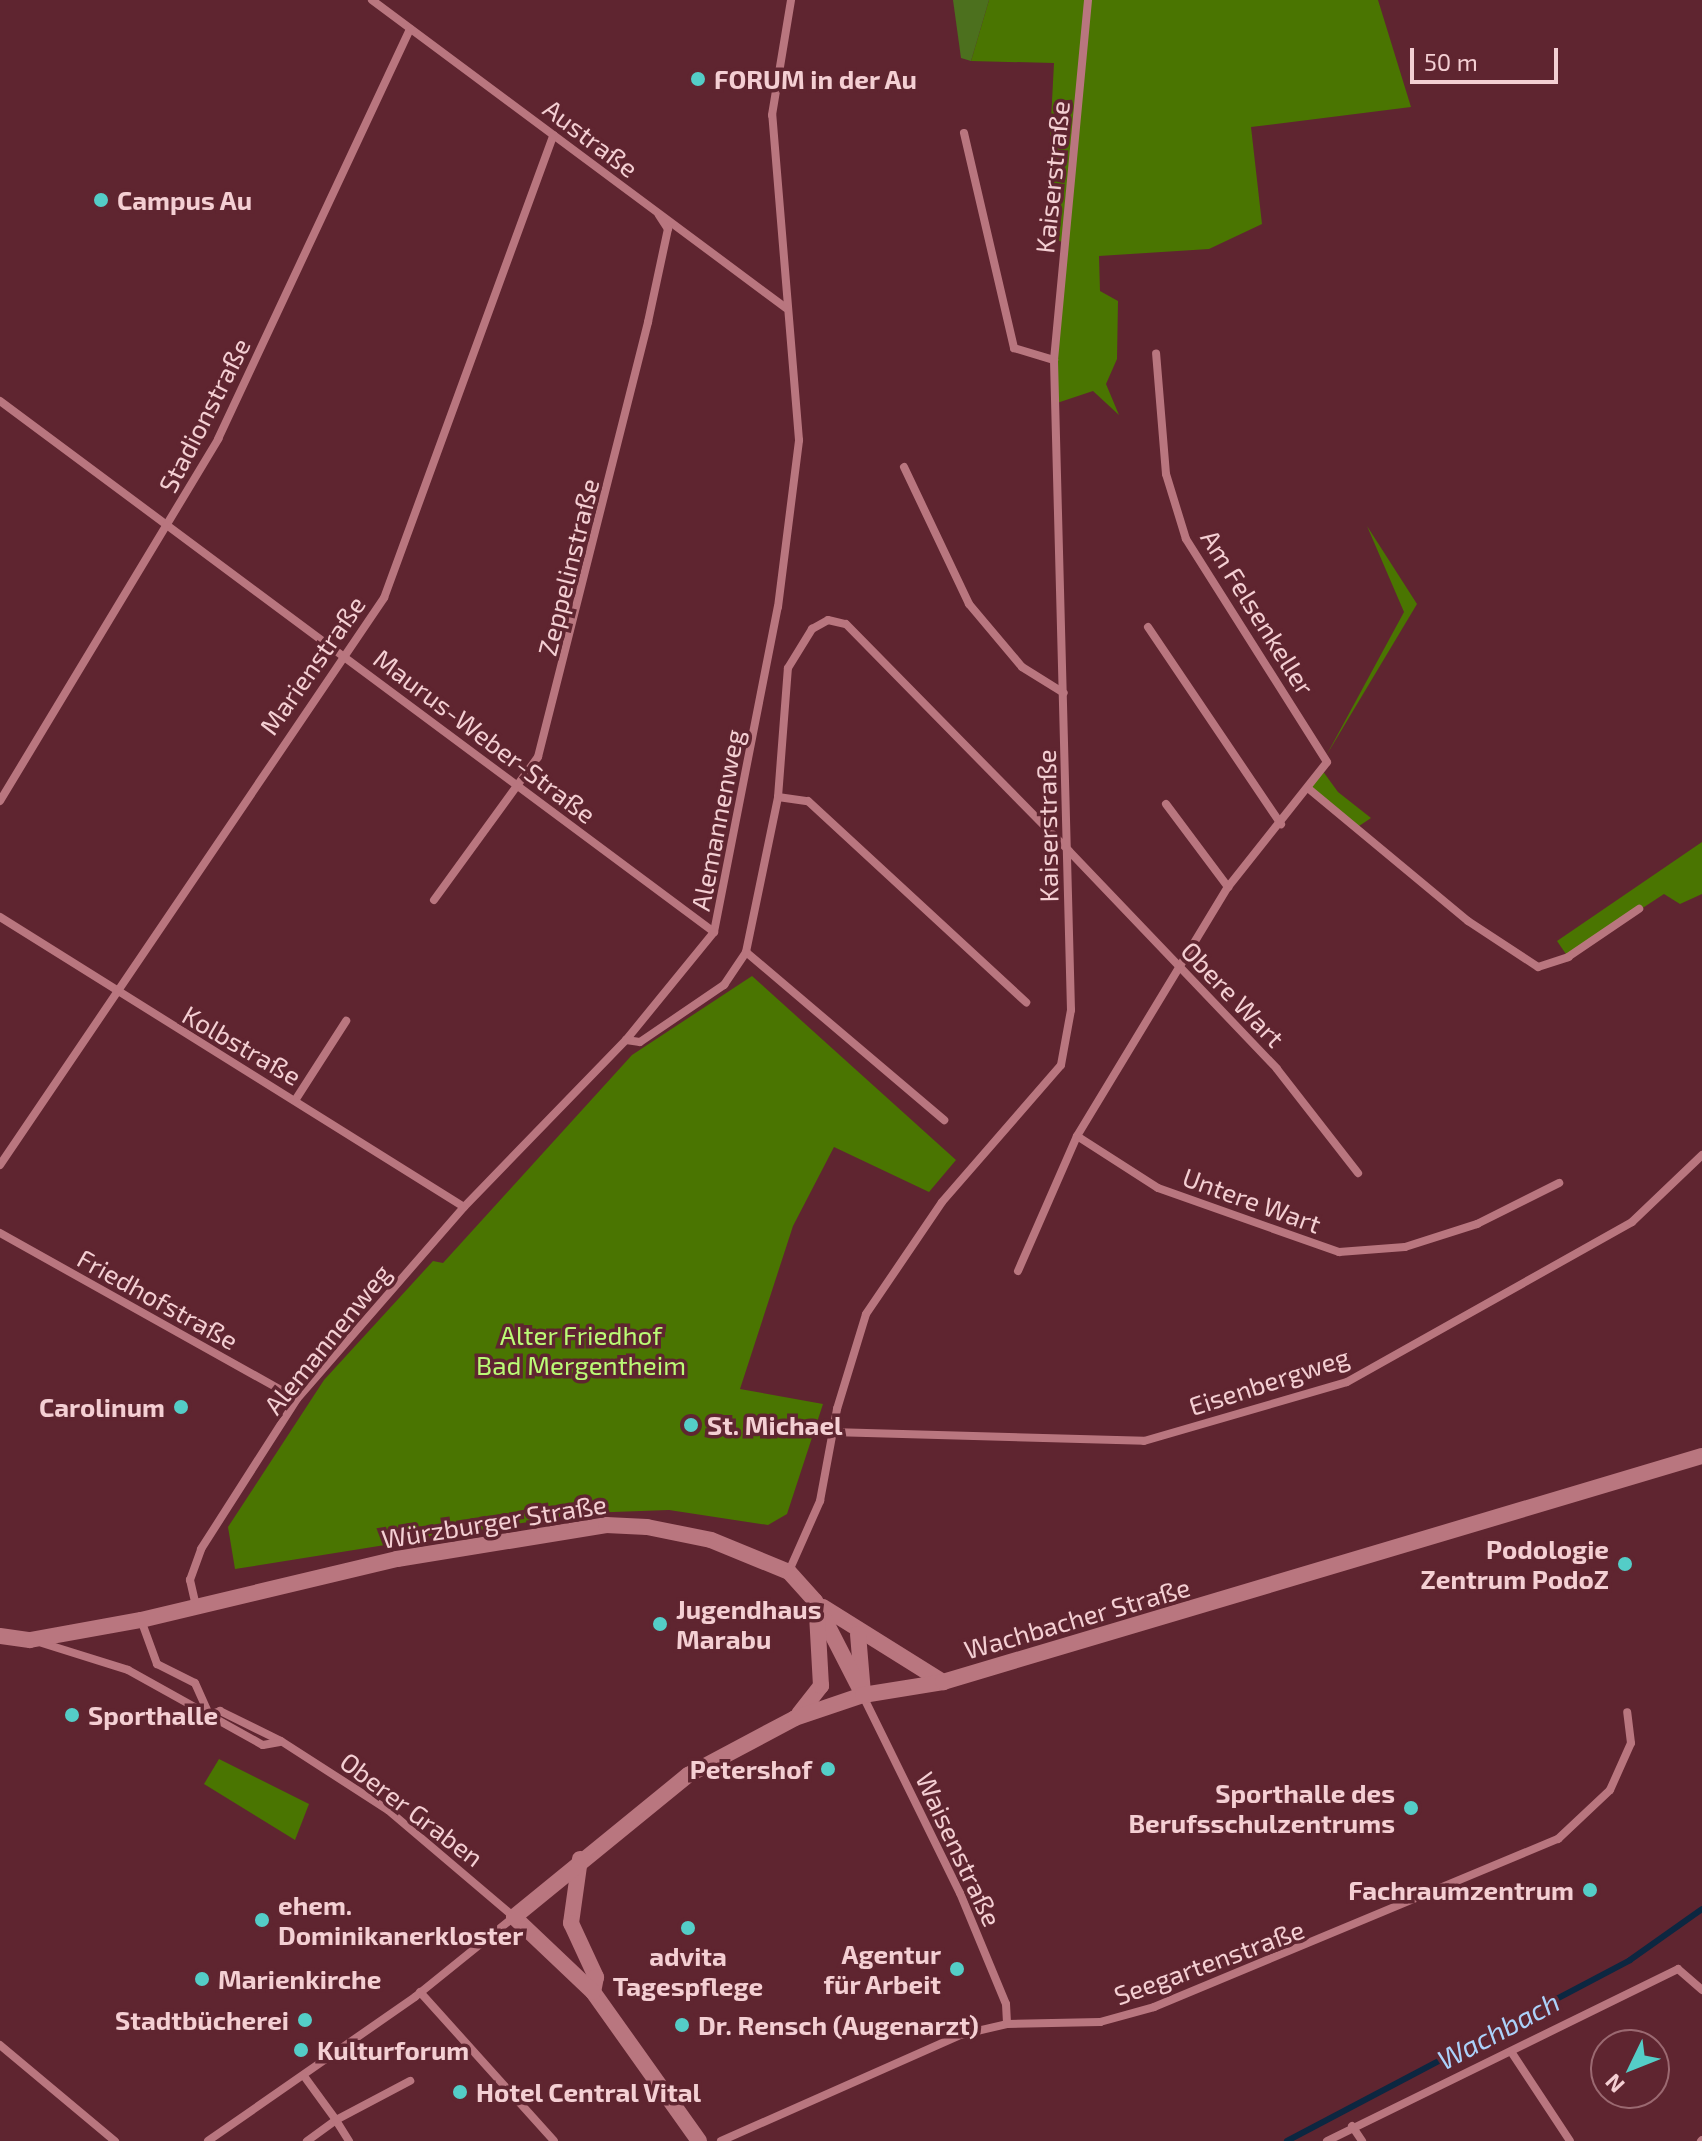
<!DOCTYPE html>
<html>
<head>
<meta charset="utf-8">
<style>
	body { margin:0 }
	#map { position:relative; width:1702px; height:2141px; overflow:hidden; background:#5f2530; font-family:"Exo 2",sans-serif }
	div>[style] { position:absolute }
	.green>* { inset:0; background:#4a7501 }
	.forest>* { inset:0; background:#4c701e }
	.stream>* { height:6px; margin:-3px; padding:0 3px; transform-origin:3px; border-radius:3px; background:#0c2741 }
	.street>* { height:8px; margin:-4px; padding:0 4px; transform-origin:4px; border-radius:4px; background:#b9767f }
	.secondary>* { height:16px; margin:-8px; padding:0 8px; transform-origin:8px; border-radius:8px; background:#b9767f }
	.dots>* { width:22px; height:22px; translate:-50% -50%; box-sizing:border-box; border:4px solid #5f2530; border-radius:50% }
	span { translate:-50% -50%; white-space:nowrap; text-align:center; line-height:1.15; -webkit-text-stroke:7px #5f2530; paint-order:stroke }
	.poi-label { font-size:26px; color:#f4cfd3; font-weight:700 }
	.left { translate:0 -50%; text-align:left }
	.right { translate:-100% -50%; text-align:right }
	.street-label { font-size:26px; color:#f4cfd3 }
	.park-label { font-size:26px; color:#bbfb76 }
	.water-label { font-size:28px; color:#abd1fa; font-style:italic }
	.north { position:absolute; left:1590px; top:2029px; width:80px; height:80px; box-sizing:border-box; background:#5f2530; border:2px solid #9b6971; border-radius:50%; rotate:227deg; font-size:22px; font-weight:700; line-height:32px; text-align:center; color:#f4cfd3 }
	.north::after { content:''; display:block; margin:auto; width:28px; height:36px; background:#54cdc7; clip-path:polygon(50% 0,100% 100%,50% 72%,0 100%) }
	.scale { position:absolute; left:1410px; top:48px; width:148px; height:36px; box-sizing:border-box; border:4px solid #f4cfd3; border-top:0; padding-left:10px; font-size:24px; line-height:28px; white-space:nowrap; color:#f4cfd3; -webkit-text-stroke:6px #5f2530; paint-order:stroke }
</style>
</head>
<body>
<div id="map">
	<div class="green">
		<i style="clip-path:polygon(989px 0,1378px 0,1411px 107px,1251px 127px,1262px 224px,1209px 249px,1099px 256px,1100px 291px,1118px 301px,1117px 359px,1106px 384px,1119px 415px,1093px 391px,1054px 404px,1066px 244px,1045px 234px,1054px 63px,971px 61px)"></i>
		<i style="clip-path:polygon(1367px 526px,1417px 604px,1326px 756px,1404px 612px)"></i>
		<i style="clip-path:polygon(1322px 770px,1338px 792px,1371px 818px,1356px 828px,1309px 789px)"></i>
		<i style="clip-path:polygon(1702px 842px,1702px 894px,1680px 904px,1664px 894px,1568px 957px,1557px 941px)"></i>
		<i style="clip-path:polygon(752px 976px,956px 1160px,929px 1192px,834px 1147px,793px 1226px,740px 1389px,823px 1404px,787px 1514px,768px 1525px,669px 1510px,585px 1513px,235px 1569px,228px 1527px,324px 1380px,433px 1261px,443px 1263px,632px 1055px)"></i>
		<i style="clip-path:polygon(219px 1759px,309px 1804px,295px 1840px,204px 1784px)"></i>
	</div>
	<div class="forest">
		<i style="clip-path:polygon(953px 0,989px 0,971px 61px,961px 58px)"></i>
	</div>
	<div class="stream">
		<i style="left:1287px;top:2141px;width:388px;rotate:-27.8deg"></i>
		<i style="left:1630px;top:1960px;width:88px;rotate:-35.3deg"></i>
	</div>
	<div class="street">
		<i style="left:372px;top:0;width:516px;rotate:36.65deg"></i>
		<i style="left:964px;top:133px;width:221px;rotate:76.9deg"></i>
		<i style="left:1014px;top:348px;width:42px;rotate:16.7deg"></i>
		<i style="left:0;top:401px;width:890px;rotate:36.64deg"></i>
		<i style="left:904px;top:467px;width:152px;rotate:64.6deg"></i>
		<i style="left:969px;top:604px;width:82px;rotate:49.9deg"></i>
		<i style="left:1022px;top:667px;width:49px;rotate:31.8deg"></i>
		<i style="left:1148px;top:627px;width:238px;rotate:56deg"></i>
		<i style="left:1309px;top:789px;width:207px;rotate:39.7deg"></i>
		<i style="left:1468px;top:921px;width:84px;rotate:33.3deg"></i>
		<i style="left:1538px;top:967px;width:32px;rotate:-18deg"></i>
		<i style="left:1568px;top:957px;width:86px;rotate:-34.1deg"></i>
		<i style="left:778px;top:797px;width:30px;rotate:8deg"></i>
		<i style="left:808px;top:801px;width:297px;rotate:42.7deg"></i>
		<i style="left:0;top:801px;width:423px;rotate:-58.9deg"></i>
		<i style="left:218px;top:439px;width:453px;rotate:-64.9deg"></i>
		<i style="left:1166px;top:804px;width:104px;rotate:53.2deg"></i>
		<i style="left:434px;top:900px;width:177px;rotate:-54deg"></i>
		<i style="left:538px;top:757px;width:449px;rotate:-75.8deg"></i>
		<i style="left:648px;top:322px;width:95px;rotate:-77.9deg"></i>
		<i style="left:668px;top:229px;width:17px;rotate:-123deg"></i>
		<i style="left:0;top:917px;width:547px;rotate:32.01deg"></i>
		<i style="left:746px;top:952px;width:260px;rotate:40.3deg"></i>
		<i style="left:626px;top:1040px;width:14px;rotate:8deg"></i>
		<i style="left:640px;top:1042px;width:102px;rotate:-34.2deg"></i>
		<i style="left:724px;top:985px;width:40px;rotate:-56deg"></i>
		<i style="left:746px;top:952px;width:158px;rotate:-78.3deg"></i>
		<i style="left:778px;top:797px;width:129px;rotate:-85.6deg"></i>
		<i style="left:788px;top:668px;width:46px;rotate:-58.4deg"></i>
		<i style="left:812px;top:629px;width:18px;rotate:-29deg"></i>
		<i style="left:828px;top:620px;width:18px;rotate:13deg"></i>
		<i style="left:846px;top:624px;width:318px;rotate:45.5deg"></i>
		<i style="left:1069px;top:851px;width:301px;rotate:46.3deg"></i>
		<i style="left:1277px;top:1069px;width:132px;rotate:52.1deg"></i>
		<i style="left:296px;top:1099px;width:93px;rotate:-57.3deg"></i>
		<i style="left:1077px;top:1136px;width:96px;rotate:32.7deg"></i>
		<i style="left:1158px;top:1188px;width:192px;rotate:19.5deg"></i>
		<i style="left:1339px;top:1252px;width:66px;rotate:-4.3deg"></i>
		<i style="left:1405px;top:1247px;width:76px;rotate:-17.7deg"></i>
		<i style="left:1477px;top:1224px;width:92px;rotate:-26.6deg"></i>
		<i style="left:0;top:1165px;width:685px;rotate:-55.89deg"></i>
		<i style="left:384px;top:598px;width:493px;rotate:-69.9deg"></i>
		<i style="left:0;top:1233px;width:340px;rotate:29.2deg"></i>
		<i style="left:1018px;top:1271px;width:147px;rotate:-66.4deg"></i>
		<i style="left:1077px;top:1136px;width:291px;rotate:-58.8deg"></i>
		<i style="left:1228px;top:887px;width:159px;rotate:-51.6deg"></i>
		<i style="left:1327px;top:762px;width:264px;rotate:-122.3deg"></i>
		<i style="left:1186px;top:539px;width:68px;rotate:-107.1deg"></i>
		<i style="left:1166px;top:474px;width:121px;rotate:-94.7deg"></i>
		<i style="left:831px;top:1432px;width:313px;rotate:1.6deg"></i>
		<i style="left:1144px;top:1441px;width:211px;rotate:-16.2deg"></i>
		<i style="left:1347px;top:1382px;width:327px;rotate:-29.3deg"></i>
		<i style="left:1632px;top:1222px;width:97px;rotate:-43.7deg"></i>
		<i style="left:789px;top:1571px;width:77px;rotate:-66.1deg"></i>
		<i style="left:820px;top:1501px;width:94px;rotate:-79.5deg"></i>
		<i style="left:837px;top:1409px;width:99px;rotate:-73deg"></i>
		<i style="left:866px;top:1314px;width:135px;rotate:-55.8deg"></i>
		<i style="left:942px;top:1202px;width:181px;rotate:-49deg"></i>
		<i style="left:1061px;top:1065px;width:56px;rotate:-79.7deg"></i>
		<i style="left:1071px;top:1010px;width:650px;rotate:-91.5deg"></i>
		<i style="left:1054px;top:360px;width:362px;rotate:-84.6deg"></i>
		<i style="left:196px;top:1606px;width:27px;rotate:-103deg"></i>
		<i style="left:190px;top:1580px;width:33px;rotate:-70deg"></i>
		<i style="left:201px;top:1549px;width:178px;rotate:-57.4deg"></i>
		<i style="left:297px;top:1399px;width:254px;rotate:-49deg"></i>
		<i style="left:464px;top:1207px;width:233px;rotate:-45.9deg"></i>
		<i style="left:626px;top:1040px;width:139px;rotate:-50.8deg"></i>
		<i style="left:714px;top:932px;width:331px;rotate:-78.9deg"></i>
		<i style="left:778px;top:607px;width:168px;rotate:-82.8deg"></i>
		<i style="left:799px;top:440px;width:326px;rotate:-94.7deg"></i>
		<i style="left:772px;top:115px;width:117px;rotate:-80.6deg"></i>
		<i style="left:141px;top:1620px;width:47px;rotate:70deg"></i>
		<i style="left:157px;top:1664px;width:42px;rotate:26.6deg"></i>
		<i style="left:195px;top:1683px;width:35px;rotate:66deg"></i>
		<i style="left:209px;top:1715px;width:12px;rotate:-20deg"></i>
		<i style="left:220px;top:1711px;width:68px;rotate:26.2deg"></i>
		<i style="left:281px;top:1741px;width:127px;rotate:32.8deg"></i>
		<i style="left:388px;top:1810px;width:165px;rotate:40.3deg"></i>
		<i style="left:514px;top:1917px;width:127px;rotate:141.1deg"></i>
		<i style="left:415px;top:1997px;width:252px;rotate:145.2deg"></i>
		<i style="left:42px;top:1643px;width:90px;rotate:17.4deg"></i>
		<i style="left:128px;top:1670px;width:154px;rotate:29.1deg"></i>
		<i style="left:263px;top:1745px;width:17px;rotate:-10deg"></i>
		<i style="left:863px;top:1696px;width:220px;rotate:63.8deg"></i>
		<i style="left:960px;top:1893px;width:120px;rotate:67.5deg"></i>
		<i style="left:1006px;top:2004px;width:20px;rotate:87deg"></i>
		<i style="left:420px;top:1992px;width:200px;rotate:48deg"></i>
		<i style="left:0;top:2045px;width:150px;rotate:39.9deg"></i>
		<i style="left:1512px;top:2053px;width:105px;rotate:56.6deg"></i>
		<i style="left:304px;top:2076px;width:54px;rotate:54deg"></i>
		<i style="left:336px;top:2120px;width:36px;rotate:144deg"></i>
		<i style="left:1352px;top:2126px;width:18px;rotate:56deg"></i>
		<i style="left:349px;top:2141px;width:25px;rotate:-122deg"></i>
		<i style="left:336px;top:2120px;width:84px;rotate:-27.8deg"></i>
		<i style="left:721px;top:2141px;width:261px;rotate:-23.9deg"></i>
		<i style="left:960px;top:2035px;width:48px;rotate:-13.2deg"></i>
		<i style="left:1007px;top:2024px;width:93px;rotate:-1.2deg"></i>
		<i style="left:1100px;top:2022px;width:56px;rotate:-15.5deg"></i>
		<i style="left:1154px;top:2007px;width:438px;rotate:-22.6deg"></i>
		<i style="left:1558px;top:1839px;width:71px;rotate:-43.3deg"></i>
		<i style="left:1610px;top:1790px;width:51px;rotate:-65.9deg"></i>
		<i style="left:1631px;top:1743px;width:31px;rotate:-97deg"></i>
		<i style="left:1327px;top:2141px;width:391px;rotate:-26.1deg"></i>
		<i style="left:1678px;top:1969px;width:32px;rotate:41deg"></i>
		<i style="left:1701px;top:2141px;width:1px;rotate:-45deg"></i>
	</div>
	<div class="secondary">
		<i style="left:823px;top:1607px;width:142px;rotate:32deg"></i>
		<i style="left:858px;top:1634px;width:60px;rotate:85.2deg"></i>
		<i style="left:0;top:1636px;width:30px;rotate:8deg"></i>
		<i style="left:30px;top:1640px;width:113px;rotate:-10.2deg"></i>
		<i style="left:141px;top:1620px;width:263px;rotate:-13.4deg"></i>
		<i style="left:397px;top:1559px;width:212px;rotate:-9.2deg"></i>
		<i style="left:606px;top:1525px;width:41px;rotate:2.8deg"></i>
		<i style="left:647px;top:1527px;width:65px;rotate:11.5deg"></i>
		<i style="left:711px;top:1540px;width:84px;rotate:22.3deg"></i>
		<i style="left:789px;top:1572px;width:39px;rotate:48deg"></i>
		<i style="left:815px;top:1601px;width:106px;rotate:62.9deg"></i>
		<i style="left:799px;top:1714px;width:36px;rotate:-52deg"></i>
		<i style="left:821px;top:1686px;width:72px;rotate:-93.2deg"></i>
		<i style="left:580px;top:1859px;width:65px;rotate:98deg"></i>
		<i style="left:571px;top:1923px;width:60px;rotate:65.2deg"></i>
		<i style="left:596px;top:1977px;width:15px;rotate:101deg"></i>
		<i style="left:699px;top:2141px;width:183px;rotate:-125.4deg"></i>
		<i style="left:593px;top:1992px;width:109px;rotate:-136.5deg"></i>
		<i style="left:514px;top:1917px;width:225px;rotate:-39.2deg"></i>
		<i style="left:688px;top:1775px;width:121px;rotate:-28deg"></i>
		<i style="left:795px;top:1718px;width:72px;rotate:-18.7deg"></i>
		<i style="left:863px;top:1695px;width:81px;rotate:-9.2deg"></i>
		<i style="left:943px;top:1682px;width:792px;rotate:-16.58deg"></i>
	</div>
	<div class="dots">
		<i style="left:698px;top:79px;background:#54cdc7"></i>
		<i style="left:101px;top:200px;background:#54cdc7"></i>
		<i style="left:181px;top:1407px;background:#54cdc7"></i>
		<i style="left:691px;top:1425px;background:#54cdc7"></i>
		<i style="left:1625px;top:1564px;background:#54cdc7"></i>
		<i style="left:660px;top:1624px;background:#54cdc7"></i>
		<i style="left:72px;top:1715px;background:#54cdc7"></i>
		<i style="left:828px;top:1769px;background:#54cdc7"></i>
		<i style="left:1411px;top:1808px;background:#54cdc7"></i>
		<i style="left:1590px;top:1890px;background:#54cdc7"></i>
		<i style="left:262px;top:1920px;background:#54cdc7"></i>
		<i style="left:688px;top:1928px;background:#54cdc7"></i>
		<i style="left:957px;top:1969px;background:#54cdc7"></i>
		<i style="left:202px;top:1979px;background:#54cdc7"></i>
		<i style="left:305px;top:2020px;background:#54cdc7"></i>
		<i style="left:682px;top:2025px;background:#54cdc7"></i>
		<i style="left:301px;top:2050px;background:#54cdc7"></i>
		<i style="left:460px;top:2092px;background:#54cdc7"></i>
	</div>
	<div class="poi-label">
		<span class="left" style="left:714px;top:79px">FORUM in der Au</span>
		<span class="left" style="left:117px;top:200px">Campus Au</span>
		<span class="right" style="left:165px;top:1407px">Carolinum</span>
		<span class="left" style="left:707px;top:1425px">St. Michael</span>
		<span class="right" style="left:1609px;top:1564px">Podologie<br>Zentrum PodoZ</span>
		<span class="left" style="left:676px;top:1624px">Jugendhaus<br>Marabu</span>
		<span class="left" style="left:88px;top:1715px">Sporthalle</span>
		<span class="right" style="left:812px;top:1769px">Petershof</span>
		<span class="right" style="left:1395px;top:1808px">Sporthalle des<br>Berufsschulzentrums</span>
		<span class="right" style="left:1574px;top:1890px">Fachraumzentrum</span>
		<span class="left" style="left:278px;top:1920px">ehem.<br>Dominikanerkloster</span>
		<span class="right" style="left:941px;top:1969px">Agentur<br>für Arbeit</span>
		<span style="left:688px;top:1971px">advita<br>Tagespflege</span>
		<span class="left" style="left:218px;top:1979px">Marienkirche</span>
		<span class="right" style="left:289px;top:2020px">Stadtbücherei</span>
		<span class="left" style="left:698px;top:2025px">Dr. Rensch (Augenarzt)</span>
		<span class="left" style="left:317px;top:2050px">Kulturforum</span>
		<span class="left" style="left:476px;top:2092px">Hotel Central Vital</span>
	</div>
	<div class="street-label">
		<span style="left:591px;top:138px;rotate:37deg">Austraße</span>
		<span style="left:1052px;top:177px;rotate:-84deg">Kaiserstraße</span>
		<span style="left:204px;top:415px;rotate:-63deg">Stadionstraße</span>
		<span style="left:568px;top:567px;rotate:-76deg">Zeppelinstraße</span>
		<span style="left:1258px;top:612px;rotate:58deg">Am Felsenkeller</span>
		<span style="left:312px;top:665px;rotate:-55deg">Marienstraße</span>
		<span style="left:485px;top:736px;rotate:37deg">Maurus-Weber-Straße</span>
		<span style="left:717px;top:820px;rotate:-79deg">Alemannenweg</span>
		<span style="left:1047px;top:826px;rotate:-91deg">Kaiserstraße</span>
		<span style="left:1233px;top:994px;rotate:46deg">Obere Wart</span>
		<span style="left:242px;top:1045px;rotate:30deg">Kolbstraße</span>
		<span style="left:1252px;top:1200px;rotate:20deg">Untere Wart</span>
		<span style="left:158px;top:1299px;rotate:29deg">Friedhofstraße</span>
		<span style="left:327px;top:1339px;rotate:-51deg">Alemannenweg</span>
		<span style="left:1269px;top:1381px;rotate:-18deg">Eisenbergweg</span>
		<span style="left:494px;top:1521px;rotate:-9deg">Würzburger Straße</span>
		<span style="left:1077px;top:1618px;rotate:-16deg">Wachbacher Straße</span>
		<span style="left:412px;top:1809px;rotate:37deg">Oberer Graben</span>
		<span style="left:959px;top:1849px;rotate:65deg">Waisenstraße</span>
		<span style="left:1209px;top:1962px;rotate:-20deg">Seegartenstraße</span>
	</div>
	<div class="park-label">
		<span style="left:581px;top:1350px">Alter Friedhof<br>Bad Mergentheim</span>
	</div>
	<div class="water-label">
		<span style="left:1498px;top:2030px;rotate:-28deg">Wachbach</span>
	</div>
	<div class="north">N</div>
	<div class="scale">50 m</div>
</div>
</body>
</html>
